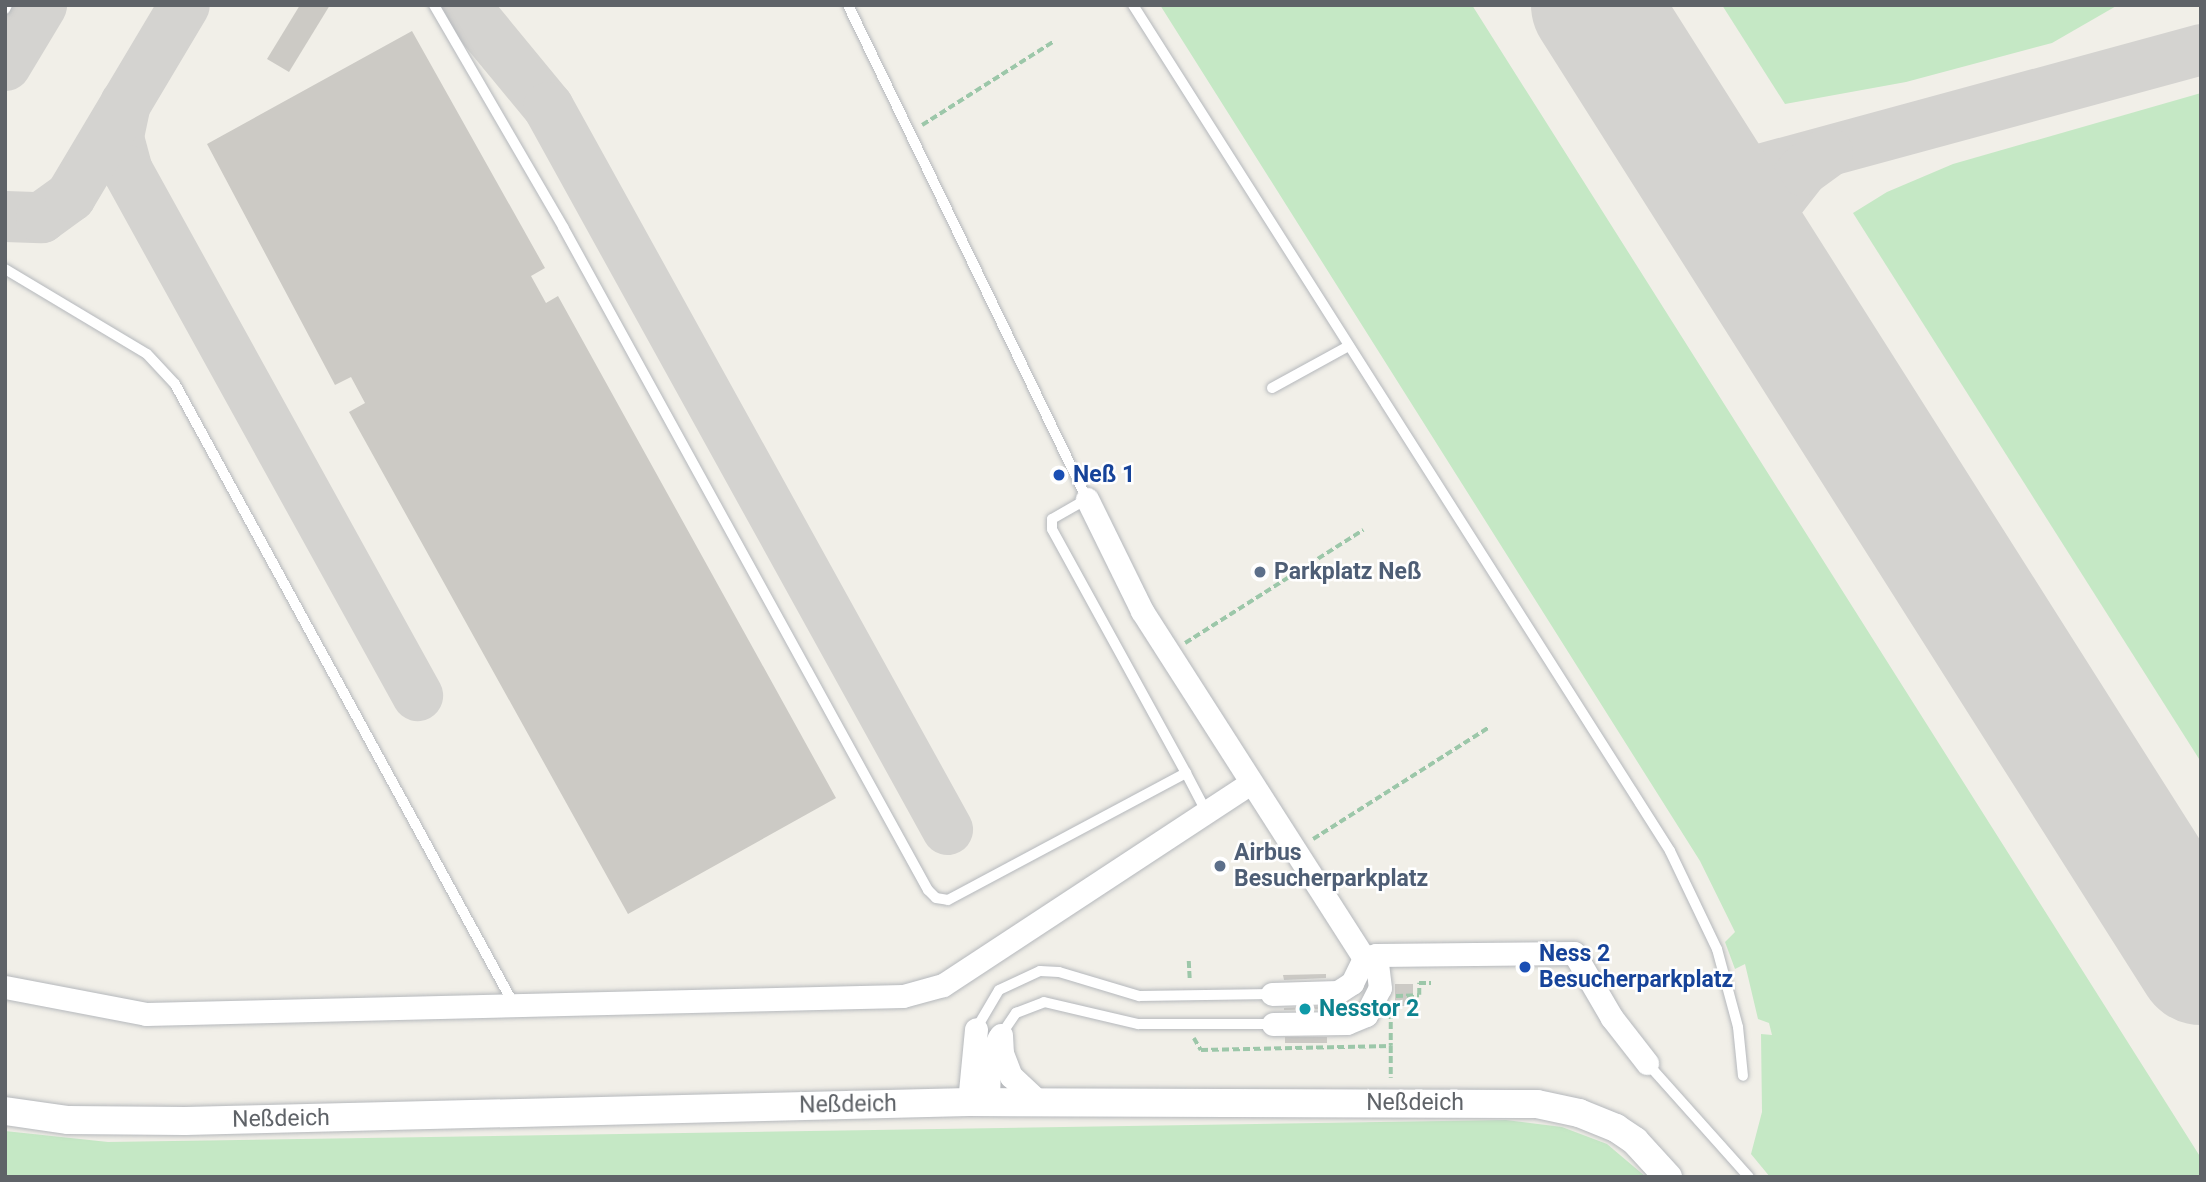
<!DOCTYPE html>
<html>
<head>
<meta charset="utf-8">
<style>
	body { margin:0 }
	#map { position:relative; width:2206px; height:1182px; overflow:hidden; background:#f1efe8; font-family:Roboto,sans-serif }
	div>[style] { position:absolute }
	.green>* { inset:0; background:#c5e8c5 }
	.taxiway>* { height:51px; margin:-25.5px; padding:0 25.5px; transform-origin:25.5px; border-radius:25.5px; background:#d4d3d0 }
	.runway>* { height:128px; margin:-64px; padding:0 64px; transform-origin:64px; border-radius:64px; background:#d4d3d0 }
	.building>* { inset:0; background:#cccac5; transform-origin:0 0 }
	.path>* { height:3.5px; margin-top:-1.75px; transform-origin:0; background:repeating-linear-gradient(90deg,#9cc7a9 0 7px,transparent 0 10.5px) }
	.roads { filter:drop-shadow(0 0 2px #b5b8bc) drop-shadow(0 0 2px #b5b8bc) }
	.service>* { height:10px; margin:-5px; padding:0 5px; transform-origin:5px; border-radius:5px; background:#fff }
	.minor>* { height:23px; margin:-11.5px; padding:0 11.5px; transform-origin:11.5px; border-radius:11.5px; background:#fff }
	.tertiary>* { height:28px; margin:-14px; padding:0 14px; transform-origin:14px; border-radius:14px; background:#fff }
	.dots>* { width:19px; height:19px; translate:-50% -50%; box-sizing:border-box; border:4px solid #fff; border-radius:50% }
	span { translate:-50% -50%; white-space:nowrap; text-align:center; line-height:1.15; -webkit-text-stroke:5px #fff; paint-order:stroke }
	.transit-label { font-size:23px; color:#164399; font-weight:700 }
	.left { translate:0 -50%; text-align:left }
	.service-label { font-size:23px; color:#4e5e75; font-weight:700 }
	.culture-label { font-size:23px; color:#0d838f; font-weight:700 }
	.street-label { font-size:23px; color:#5f6368 }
	.frame { position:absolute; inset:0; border:7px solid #5f6368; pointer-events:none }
</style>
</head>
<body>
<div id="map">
	<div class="green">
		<i style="clip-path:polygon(1160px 5px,1472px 5px,2201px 1158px,2201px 1177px,1770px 1177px,1751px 1154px,1762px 1112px,1761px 1034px,1772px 1035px,1769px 1023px,1758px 1019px,1745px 964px,1735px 969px,1725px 942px,1735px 932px,1700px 861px)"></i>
		<i style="clip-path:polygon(1722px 5px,2118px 5px,2052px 43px,1906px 82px,1785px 104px)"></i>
		<i style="clip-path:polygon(2201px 93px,2201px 762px,1853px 213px,1887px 192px,1953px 164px)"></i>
		<i style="clip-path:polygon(1506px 1120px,1562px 1127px,1607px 1144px,1646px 1177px,5px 1177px,5px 1131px,108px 1142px)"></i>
	</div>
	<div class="taxiway">
		<i style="left:464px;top:5px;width:132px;rotate:50.5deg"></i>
		<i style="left:548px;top:107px;width:825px;rotate:61.07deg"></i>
		<i style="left:5px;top:65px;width:70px;rotate:-59deg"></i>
		<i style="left:125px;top:103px;width:35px;rotate:102deg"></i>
		<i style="left:118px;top:137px;width:34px;rotate:75deg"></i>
		<i style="left:127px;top:170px;width:600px;rotate:61.08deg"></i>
		<i style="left:1689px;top:153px;width:28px;rotate:42deg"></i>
		<i style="left:1710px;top:172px;width:31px;rotate:4deg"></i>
		<i style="left:1741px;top:174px;width:477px;rotate:-15.2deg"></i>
		<i style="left:5px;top:216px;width:36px;rotate:2deg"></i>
		<i style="left:41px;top:217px;width:36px;rotate:-36deg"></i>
		<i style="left:70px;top:196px;width:222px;rotate:-59.2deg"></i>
		<i style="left:1770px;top:281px;width:57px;rotate:-89deg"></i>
		<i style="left:1771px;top:224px;width:24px;rotate:-73deg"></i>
		<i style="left:1778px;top:201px;width:39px;rotate:-52deg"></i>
		<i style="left:1802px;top:170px;width:31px;rotate:-36deg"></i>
	</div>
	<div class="runway">
		<i style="left:1595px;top:5px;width:1132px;rotate:57.63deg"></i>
	</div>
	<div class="building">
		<i style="clip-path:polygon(300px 5px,330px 5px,289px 72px,267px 59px)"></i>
		<i style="clip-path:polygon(412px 31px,545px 268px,531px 276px,546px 303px,558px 296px,836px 798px,628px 914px,349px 412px,365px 403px,351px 377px,335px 385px,207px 144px)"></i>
		<i style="clip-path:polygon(1326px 974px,1326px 978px,1284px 980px,1283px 975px)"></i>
		<i style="left:1395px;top:984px;width:18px;height:22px"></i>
		<i style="clip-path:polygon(1326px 1006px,1326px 1009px,1284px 1010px,1284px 1008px)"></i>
		<i style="left:1327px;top:1037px;width:6px;height:42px;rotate:90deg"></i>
	</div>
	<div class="path">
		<i style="left:922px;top:125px;width:155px;rotate:-32.4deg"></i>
		<i style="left:1185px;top:643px;width:211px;rotate:-32.4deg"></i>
		<i style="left:1313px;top:839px;width:207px;rotate:-32.4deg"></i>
		<i style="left:1189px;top:961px;width:21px;rotate:87deg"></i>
		<i style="left:1396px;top:996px;width:23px;rotate:-2deg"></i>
		<i style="left:1419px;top:995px;width:12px;rotate:-90deg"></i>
		<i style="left:1419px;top:983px;width:12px"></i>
		<i style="left:1391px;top:1012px;width:34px;rotate:90deg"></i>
		<i style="left:1194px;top:1038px;width:14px;rotate:60deg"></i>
		<i style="left:1201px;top:1050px;width:190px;rotate:-1.2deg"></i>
		<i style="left:1391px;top:1046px;width:32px;rotate:90deg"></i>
	</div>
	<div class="roads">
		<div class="service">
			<i style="left:434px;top:5px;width:257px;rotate:59.8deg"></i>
			<i style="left:563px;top:227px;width:757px;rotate:61.17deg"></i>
			<i style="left:928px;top:890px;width:11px;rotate:45deg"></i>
			<i style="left:936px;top:898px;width:12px;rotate:9deg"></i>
			<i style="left:948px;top:900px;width:270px;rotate:-28.1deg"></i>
			<i style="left:1186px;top:773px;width:278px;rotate:-118.8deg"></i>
			<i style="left:1052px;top:529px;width:10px;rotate:-90deg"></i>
			<i style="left:1052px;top:519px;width:40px;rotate:-29.7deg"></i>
			<i style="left:1087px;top:499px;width:549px;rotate:-115.82deg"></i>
			<i style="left:1133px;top:5px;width:1002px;rotate:57.59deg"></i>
			<i style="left:1670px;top:851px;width:109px;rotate:64.4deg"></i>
			<i style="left:1717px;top:949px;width:81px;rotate:74.9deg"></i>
			<i style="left:1738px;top:1027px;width:49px;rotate:84.2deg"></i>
			<i style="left:5px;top:9px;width:4px;rotate:-63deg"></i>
			<i style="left:5px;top:269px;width:165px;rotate:30.9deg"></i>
			<i style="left:147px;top:354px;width:41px;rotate:47deg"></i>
			<i style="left:175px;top:384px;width:705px;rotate:61.36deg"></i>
			<i style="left:1272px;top:388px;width:85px;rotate:-28.7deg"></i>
			<i style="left:1186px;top:773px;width:45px;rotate:62.3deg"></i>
			<i style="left:976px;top:1029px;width:45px;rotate:-59.5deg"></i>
			<i style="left:999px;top:990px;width:45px;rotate:-24.9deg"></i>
			<i style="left:1040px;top:971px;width:19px;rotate:3deg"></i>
			<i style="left:1059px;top:972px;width:84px;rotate:16.7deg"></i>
			<i style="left:1139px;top:996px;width:133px;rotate:-0.9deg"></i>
			<i style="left:1001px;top:1035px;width:27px;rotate:-56deg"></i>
			<i style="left:1016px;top:1013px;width:30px;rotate:-21deg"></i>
			<i style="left:1044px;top:1002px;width:97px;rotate:13.2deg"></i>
			<i style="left:1138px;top:1024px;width:135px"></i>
			<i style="left:1647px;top:1063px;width:153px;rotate:48.2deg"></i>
		</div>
		<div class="minor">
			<i style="left:1087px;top:499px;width:125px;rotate:63.8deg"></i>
			<i style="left:1142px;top:611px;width:412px;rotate:57.4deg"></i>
			<i style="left:5px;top:987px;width:144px;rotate:10.8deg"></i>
			<i style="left:146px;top:1014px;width:757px;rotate:-1.36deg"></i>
			<i style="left:903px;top:996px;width:41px;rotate:-15.4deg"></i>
			<i style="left:943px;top:985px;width:368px;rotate:-33.3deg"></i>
			<i style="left:1272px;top:994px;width:66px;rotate:-1.7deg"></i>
			<i style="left:1338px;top:992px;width:17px;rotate:-33deg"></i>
			<i style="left:1352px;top:983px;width:28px;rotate:-64deg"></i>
			<i style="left:1364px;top:958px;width:12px;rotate:-14deg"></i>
			<i style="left:1376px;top:955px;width:198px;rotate:-0.6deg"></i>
			<i style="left:1574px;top:953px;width:75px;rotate:59.7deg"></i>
			<i style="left:1612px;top:1018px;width:57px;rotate:52.1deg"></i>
			<i style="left:1273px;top:1024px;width:74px;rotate:-0.8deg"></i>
			<i style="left:1347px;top:1023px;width:21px;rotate:-23deg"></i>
			<i style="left:1366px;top:1015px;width:30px;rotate:-63deg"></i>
			<i style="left:1380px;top:988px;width:33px;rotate:-97deg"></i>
			<i style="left:1001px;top:1035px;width:18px;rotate:87deg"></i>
			<i style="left:1002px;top:1053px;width:25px;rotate:69deg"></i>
			<i style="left:1011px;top:1076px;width:38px;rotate:43deg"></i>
			<i style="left:969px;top:1102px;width:73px;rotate:-84.5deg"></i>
			<i style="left:988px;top:1102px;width:41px;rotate:-88.6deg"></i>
			<i style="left:989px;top:1061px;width:25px;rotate:-67deg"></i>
		</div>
		<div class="tertiary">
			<i style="left:5px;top:1111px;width:64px;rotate:8.1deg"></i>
			<i style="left:68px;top:1120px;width:117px;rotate:0.5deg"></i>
			<i style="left:185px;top:1121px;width:784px;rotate:-1.39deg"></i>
			<i style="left:969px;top:1102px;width:568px;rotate:0.2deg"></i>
			<i style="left:1537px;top:1104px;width:43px;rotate:12.1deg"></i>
			<i style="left:1579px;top:1113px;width:40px;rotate:22deg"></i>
			<i style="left:1616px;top:1128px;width:23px;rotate:34deg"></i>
			<i style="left:1635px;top:1141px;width:49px;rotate:47.5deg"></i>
		</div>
	</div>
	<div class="dots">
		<i style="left:1059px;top:475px;background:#1a4fb4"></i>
		<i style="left:1260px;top:572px;background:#5c6f8a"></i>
		<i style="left:1220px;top:866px;background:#5c6f8a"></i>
		<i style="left:1525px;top:967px;background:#1a4fb4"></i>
		<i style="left:1305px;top:1009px;background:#0f9aa8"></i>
	</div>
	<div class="transit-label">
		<span class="left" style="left:1073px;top:475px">Neß 1</span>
		<span class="left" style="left:1539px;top:967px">Ness 2<br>Besucherparkplatz</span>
	</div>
	<div class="service-label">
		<span class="left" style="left:1274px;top:572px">Parkplatz Neß</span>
		<span class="left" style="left:1234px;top:866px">Airbus<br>Besucherparkplatz</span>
	</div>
	<div class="culture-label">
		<span class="left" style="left:1319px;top:1009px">Nesstor 2</span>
	</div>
	<div class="street-label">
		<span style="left:1415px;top:1103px">Neßdeich</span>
		<span style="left:848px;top:1105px;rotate:-1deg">Neßdeich</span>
		<span style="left:281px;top:1119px;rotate:-1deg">Neßdeich</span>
	</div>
	<div class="frame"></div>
</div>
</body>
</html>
